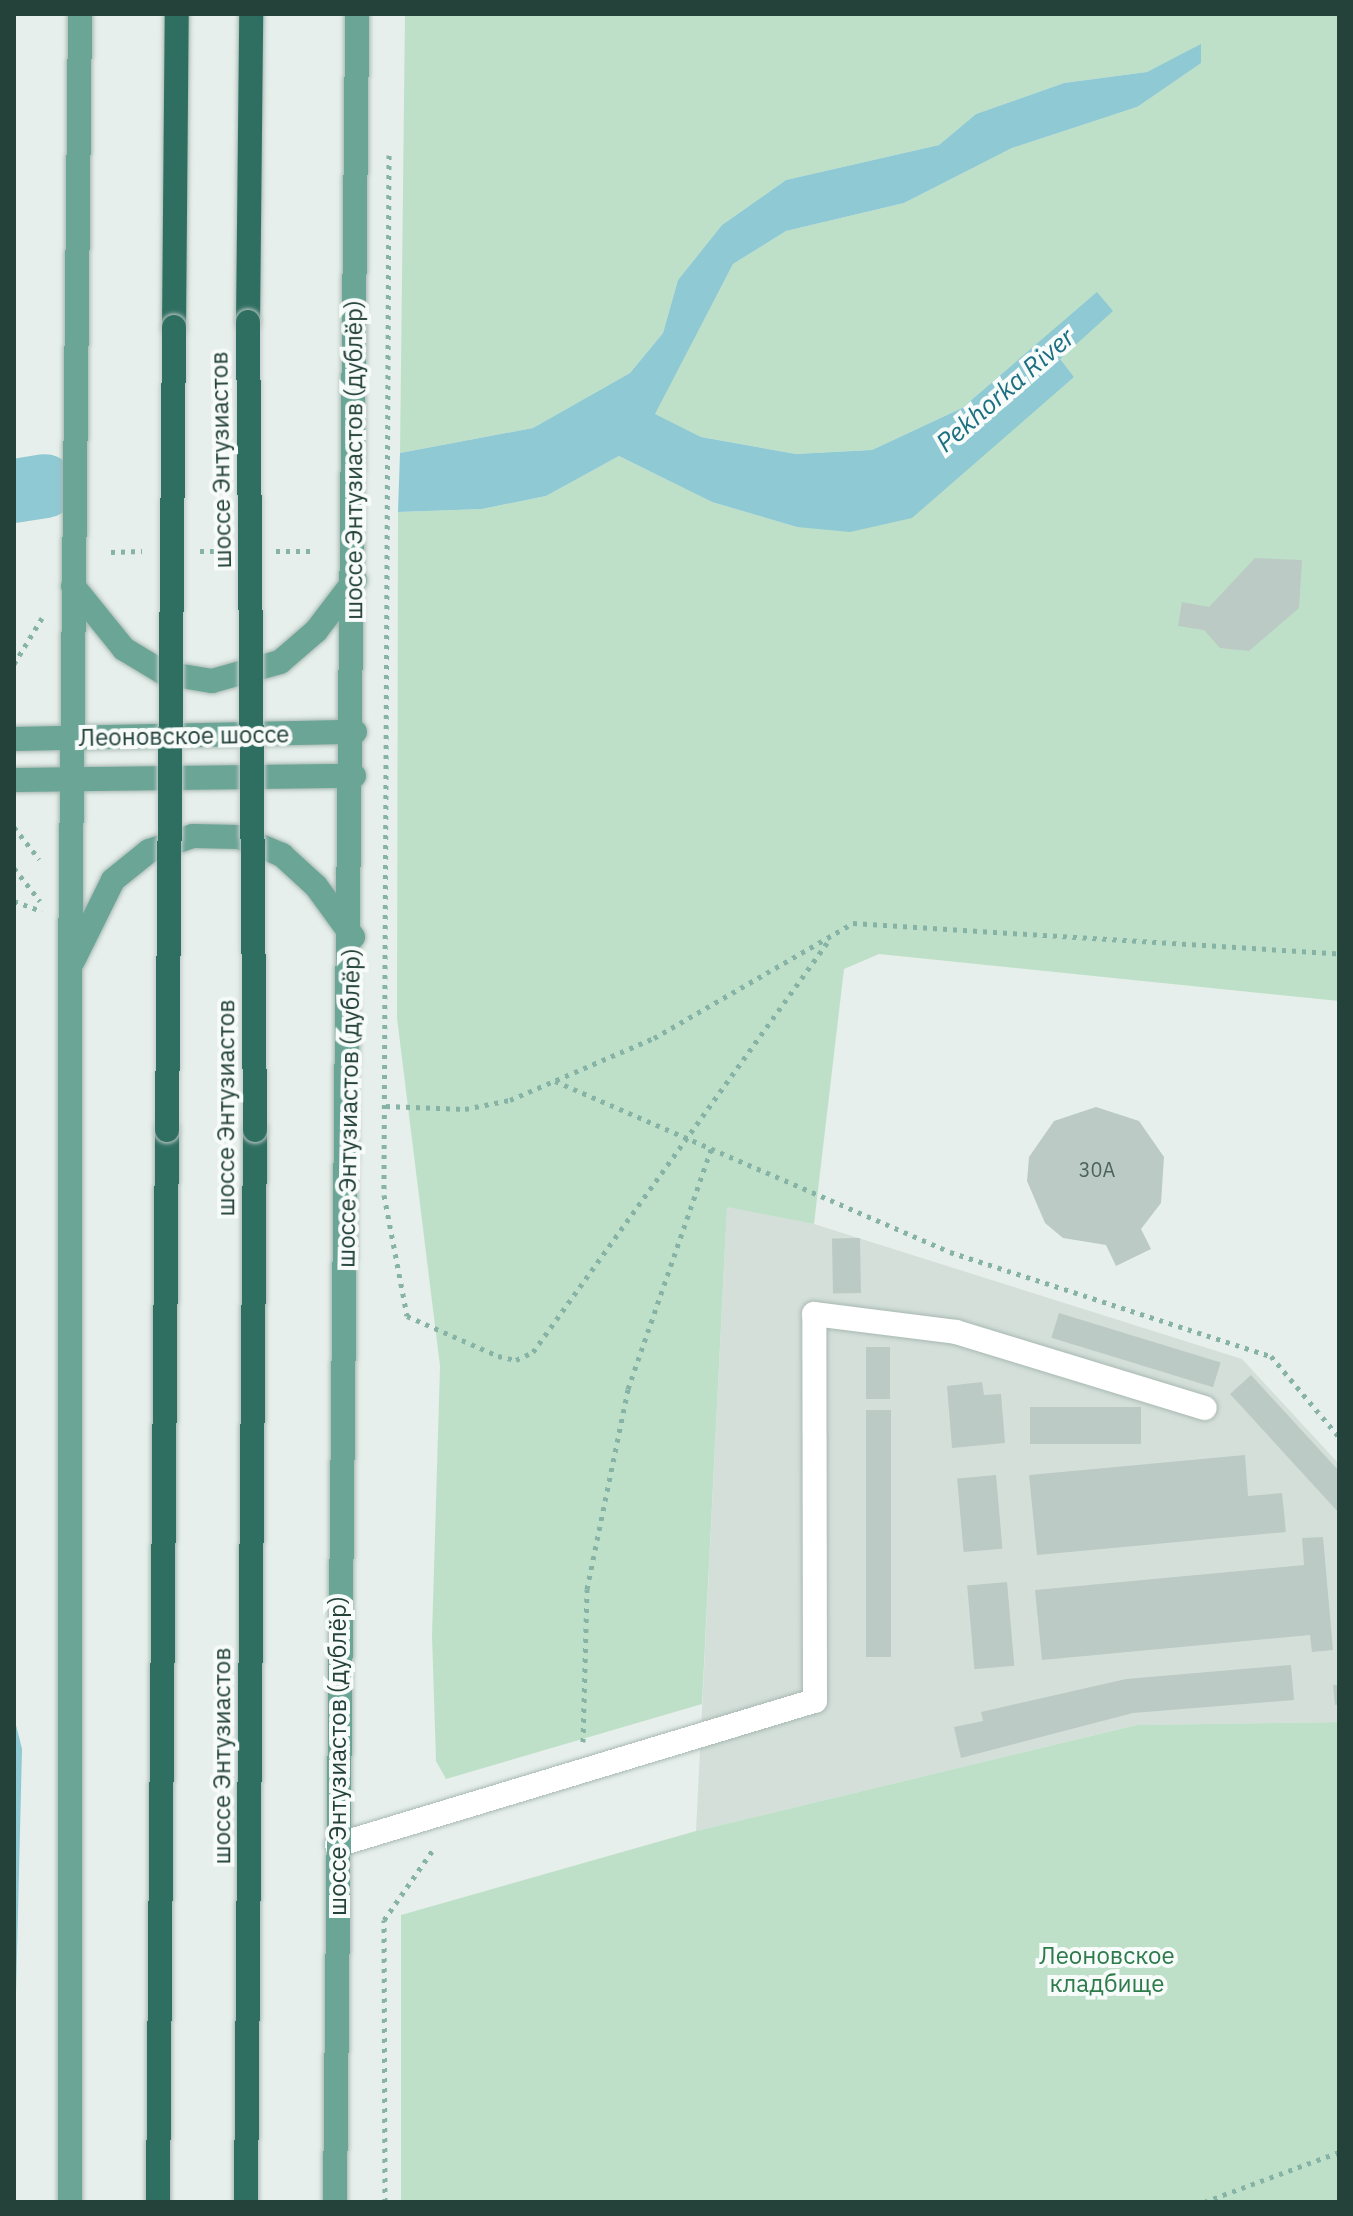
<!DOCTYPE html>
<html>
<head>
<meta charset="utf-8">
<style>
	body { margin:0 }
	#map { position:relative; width:1353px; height:2216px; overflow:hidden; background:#e6efeb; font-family:"IBM Plex Sans",sans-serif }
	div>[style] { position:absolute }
	.built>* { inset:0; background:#d4dfda }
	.green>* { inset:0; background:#bfe0c8 }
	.water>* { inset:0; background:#8ec9d4 }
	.river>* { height:64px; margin:-32px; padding:0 32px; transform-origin:32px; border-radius:32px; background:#8ec9d4 }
	.building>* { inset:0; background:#bbcac4; transform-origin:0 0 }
	.path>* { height:5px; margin-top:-2.5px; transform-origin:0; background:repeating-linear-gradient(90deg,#86b3a5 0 4px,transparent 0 10px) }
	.roads { filter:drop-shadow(0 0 2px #a8b8b2) drop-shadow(0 0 2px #a8b8b2) }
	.minor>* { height:24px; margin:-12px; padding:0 12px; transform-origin:12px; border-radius:12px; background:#fff }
	.major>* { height:24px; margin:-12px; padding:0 12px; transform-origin:12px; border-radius:12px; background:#6aa596 }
	.highway>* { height:24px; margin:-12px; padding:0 12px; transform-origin:12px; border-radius:12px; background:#2f6f62 }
	.bridges { filter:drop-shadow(0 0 2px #c2cac8) drop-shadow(0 0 2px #c2cac8) }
	.highway-bridge>* { height:24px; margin:-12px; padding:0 12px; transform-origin:12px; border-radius:12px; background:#2f6f62 }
	span { translate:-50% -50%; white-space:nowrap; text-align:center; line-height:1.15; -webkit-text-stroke:8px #f7fbf9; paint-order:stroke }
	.number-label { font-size:20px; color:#4a645c }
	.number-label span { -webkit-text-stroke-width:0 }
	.street-label { font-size:24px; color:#24423a }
	.park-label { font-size:24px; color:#2d7a4b }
	.water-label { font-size:26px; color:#1c6f80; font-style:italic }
	.frame { position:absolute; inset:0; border:16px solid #24423a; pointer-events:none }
</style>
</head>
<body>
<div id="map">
	<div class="built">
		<i style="clip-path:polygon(727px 1206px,814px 1224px,1242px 1359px,1339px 1464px,1339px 1722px,1137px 1725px,696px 1831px)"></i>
	</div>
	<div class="green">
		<i style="clip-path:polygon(405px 14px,1339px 14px,1339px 1001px,879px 954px,844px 969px,814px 1224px,727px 1207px,702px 1704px,446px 1779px,436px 1761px,432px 1636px,440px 1366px,397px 1018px,398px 512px,482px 509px,546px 496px,619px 456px,712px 502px,797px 527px,1074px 377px,1059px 359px,1112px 311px,1097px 293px,962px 408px,872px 450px,796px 454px,701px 437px,654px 414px,733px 264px,786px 231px,904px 203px,1012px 148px,1137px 107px,1201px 45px,1147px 72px,1064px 83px,976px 114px,939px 145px,786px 180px,722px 225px,678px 280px,663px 333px,630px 373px,533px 428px,400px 453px)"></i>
		<i style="clip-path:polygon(1339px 1722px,1339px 2202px,401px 2202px,401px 1915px,696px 1831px,1137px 1725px)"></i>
	</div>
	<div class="water">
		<i style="clip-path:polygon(1201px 44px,1201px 63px,1137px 107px,1012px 148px,904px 203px,786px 231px,733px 264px,655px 414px,701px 437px,796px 454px,872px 450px,962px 408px,1097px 292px,1113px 311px,1060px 359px,1074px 377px,912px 518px,850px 532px,797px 527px,712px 502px,619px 456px,546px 496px,482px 509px,398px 512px,400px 453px,533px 428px,630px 373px,663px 333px,678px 280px,722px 225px,786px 180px,939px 145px,976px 114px,1064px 83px,1147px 72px)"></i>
		<i style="clip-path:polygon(14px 1717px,22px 1749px,14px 2075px)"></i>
	</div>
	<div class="river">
		<i style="left:14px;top:491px;width:31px;rotate:-9deg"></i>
	</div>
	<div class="building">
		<i style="clip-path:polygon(1255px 558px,1302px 560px,1299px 608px,1249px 651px,1220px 648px,1204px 630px,1178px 626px,1182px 602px,1209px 607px)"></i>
		<i style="clip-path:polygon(1096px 1107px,1139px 1121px,1164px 1157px,1161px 1203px,1141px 1229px,1151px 1249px,1116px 1266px,1106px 1245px,1063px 1238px,1045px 1223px,1027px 1181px,1029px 1157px,1054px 1121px)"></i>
		<i style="left:860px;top:1238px;width:55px;height:28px;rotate:89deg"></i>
		<i style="left:1059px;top:1313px;width:169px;height:26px;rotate:17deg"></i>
		<i style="left:866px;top:1347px;width:24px;height:52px"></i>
		<i style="clip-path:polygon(1251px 1375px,1339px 1471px,1339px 1513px,1230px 1394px)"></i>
		<i style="clip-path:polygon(982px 1382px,984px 1395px,1001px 1394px,1005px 1443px,952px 1448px,947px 1386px)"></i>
		<i style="left:1030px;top:1407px;width:111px;height:37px"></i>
		<i style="left:866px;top:1410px;width:25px;height:247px"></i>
		<i style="clip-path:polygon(1245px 1455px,1248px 1496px,1282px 1493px,1286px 1532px,1037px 1555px,1029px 1475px)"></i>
		<i style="left:996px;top:1475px;width:74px;height:39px;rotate:85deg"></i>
		<i style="clip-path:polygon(1323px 1537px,1333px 1650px,1312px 1652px,1310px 1635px,1042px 1660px,1035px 1590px,1304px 1565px,1302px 1538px)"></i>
		<i style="left:1007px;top:1582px;width:84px;height:40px;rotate:85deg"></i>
		<i style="clip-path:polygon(1291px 1665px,1294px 1700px,1133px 1713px,961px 1758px,954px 1727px,983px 1721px,981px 1712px,1126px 1679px)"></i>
		<i style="clip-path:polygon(1333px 1685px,1339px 1685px,1339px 1704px,1335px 1705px)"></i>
	</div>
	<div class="path">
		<i style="left:389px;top:155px;width:1040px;rotate:90.28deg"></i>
		<i style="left:384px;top:1195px;width:123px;rotate:79.2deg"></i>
		<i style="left:407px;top:1316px;width:99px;rotate:23.7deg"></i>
		<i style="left:498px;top:1356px;width:18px;rotate:13deg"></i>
		<i style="left:516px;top:1360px;width:19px;rotate:-25deg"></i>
		<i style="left:533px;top:1352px;width:504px;rotate:-54.29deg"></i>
		<i style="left:200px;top:551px;width:22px"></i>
		<i style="left:276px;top:551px;width:35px"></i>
		<i style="left:111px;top:552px;width:31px;rotate:-2deg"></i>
		<i style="left:14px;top:664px;width:54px;rotate:-58.7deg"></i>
		<i style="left:14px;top:827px;width:41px;rotate:52deg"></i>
		<i style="left:14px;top:868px;width:42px;rotate:51.8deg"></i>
		<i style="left:14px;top:901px;width:30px;rotate:20deg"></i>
		<i style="left:555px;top:1081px;width:430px;rotate:23.4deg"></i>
		<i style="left:950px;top:1252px;width:337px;rotate:18deg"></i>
		<i style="left:1271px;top:1356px;width:106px;rotate:50deg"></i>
		<i style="left:386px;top:1106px;width:79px;rotate:2.2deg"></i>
		<i style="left:465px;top:1109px;width:46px;rotate:-11.3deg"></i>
		<i style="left:510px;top:1100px;width:157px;rotate:-23.3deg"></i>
		<i style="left:654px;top:1038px;width:230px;rotate:-30deg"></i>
		<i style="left:853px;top:923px;width:487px;rotate:3.6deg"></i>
		<i style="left:583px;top:1742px;width:153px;rotate:-88.5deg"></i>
		<i style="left:587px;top:1589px;width:204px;rotate:-78.4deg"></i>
		<i style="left:628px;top:1389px;width:254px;rotate:-70.9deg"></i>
		<i style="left:385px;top:2202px;width:282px;rotate:-90.2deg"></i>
		<i style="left:384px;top:1920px;width:89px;rotate:-55.1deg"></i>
		<i style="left:1204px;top:2202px;width:144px;rotate:-20.3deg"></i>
	</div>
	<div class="roads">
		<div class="minor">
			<i style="left:337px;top:1845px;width:499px;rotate:-16.8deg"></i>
			<i style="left:815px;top:1701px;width:387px;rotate:-90.1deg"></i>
			<i style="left:814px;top:1314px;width:143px;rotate:7.2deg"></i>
			<i style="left:956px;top:1332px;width:260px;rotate:17deg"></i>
		</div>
		<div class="major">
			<i style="left:73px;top:586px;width:81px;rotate:51deg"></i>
			<i style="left:124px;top:649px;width:47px;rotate:31deg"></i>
			<i style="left:164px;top:673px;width:49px;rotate:9.5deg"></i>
			<i style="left:212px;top:681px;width:71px;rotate:-15.6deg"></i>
			<i style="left:280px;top:662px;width:48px;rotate:-40.7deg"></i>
			<i style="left:316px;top:631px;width:64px;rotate:-52.6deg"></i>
			<i style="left:14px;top:739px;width:341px;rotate:-1.2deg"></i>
			<i style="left:14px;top:780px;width:340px;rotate:-0.7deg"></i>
			<i style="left:73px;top:961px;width:90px;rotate:-63.7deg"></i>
			<i style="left:113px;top:880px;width:46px;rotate:-38.9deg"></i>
			<i style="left:149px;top:851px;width:46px;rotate:-18.8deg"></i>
			<i style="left:193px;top:836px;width:46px;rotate:1.2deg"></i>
			<i style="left:239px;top:837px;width:47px;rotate:22.7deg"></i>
			<i style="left:282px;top:855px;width:46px;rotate:42.4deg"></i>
			<i style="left:316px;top:886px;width:63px;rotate:54deg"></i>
			<i style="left:70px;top:2202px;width:1234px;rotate:-90deg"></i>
			<i style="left:70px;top:968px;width:954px;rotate:-89.4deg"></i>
			<i style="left:335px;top:2202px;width:2188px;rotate:-89.42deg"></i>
		</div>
		<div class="highway">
			<i style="left:248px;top:322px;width:308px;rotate:-89.4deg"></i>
			<i style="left:174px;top:327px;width:313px;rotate:-89.5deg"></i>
			<i style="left:158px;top:2202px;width:1072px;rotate:-89.52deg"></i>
			<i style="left:246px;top:2202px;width:1072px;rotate:-89.52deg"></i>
		</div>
	</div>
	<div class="bridges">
		<div class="highway-bridge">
			<i style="left:248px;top:322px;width:808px;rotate:89.5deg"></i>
			<i style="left:167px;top:1130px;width:803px;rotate:-89.5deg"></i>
		</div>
	</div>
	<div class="number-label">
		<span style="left:1097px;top:1169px">30А</span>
	</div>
	<div class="street-label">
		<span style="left:221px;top:460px;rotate:-91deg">шоссе Энтузиастов</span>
		<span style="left:354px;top:460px;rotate:-90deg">шоссе Энтузиастов (дублёр)</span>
		<span style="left:184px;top:736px;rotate:-1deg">Леоновское шоссе</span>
		<span style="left:226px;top:1108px;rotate:-90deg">шоссе Энтузиастов</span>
		<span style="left:349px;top:1108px;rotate:-89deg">шоссе Энтузиастов (дублёр)</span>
		<span style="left:222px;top:1756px;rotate:-90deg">шоссе Энтузиастов</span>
		<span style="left:338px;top:1756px;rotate:-90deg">шоссе Энтузиастов (дублёр)</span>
	</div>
	<div class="park-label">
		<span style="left:1107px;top:1970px">Леоновское<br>кладбище</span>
	</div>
	<div class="water-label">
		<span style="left:1005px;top:390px;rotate:-41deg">Pekhorka River</span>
	</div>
	<div class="frame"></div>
</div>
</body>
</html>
